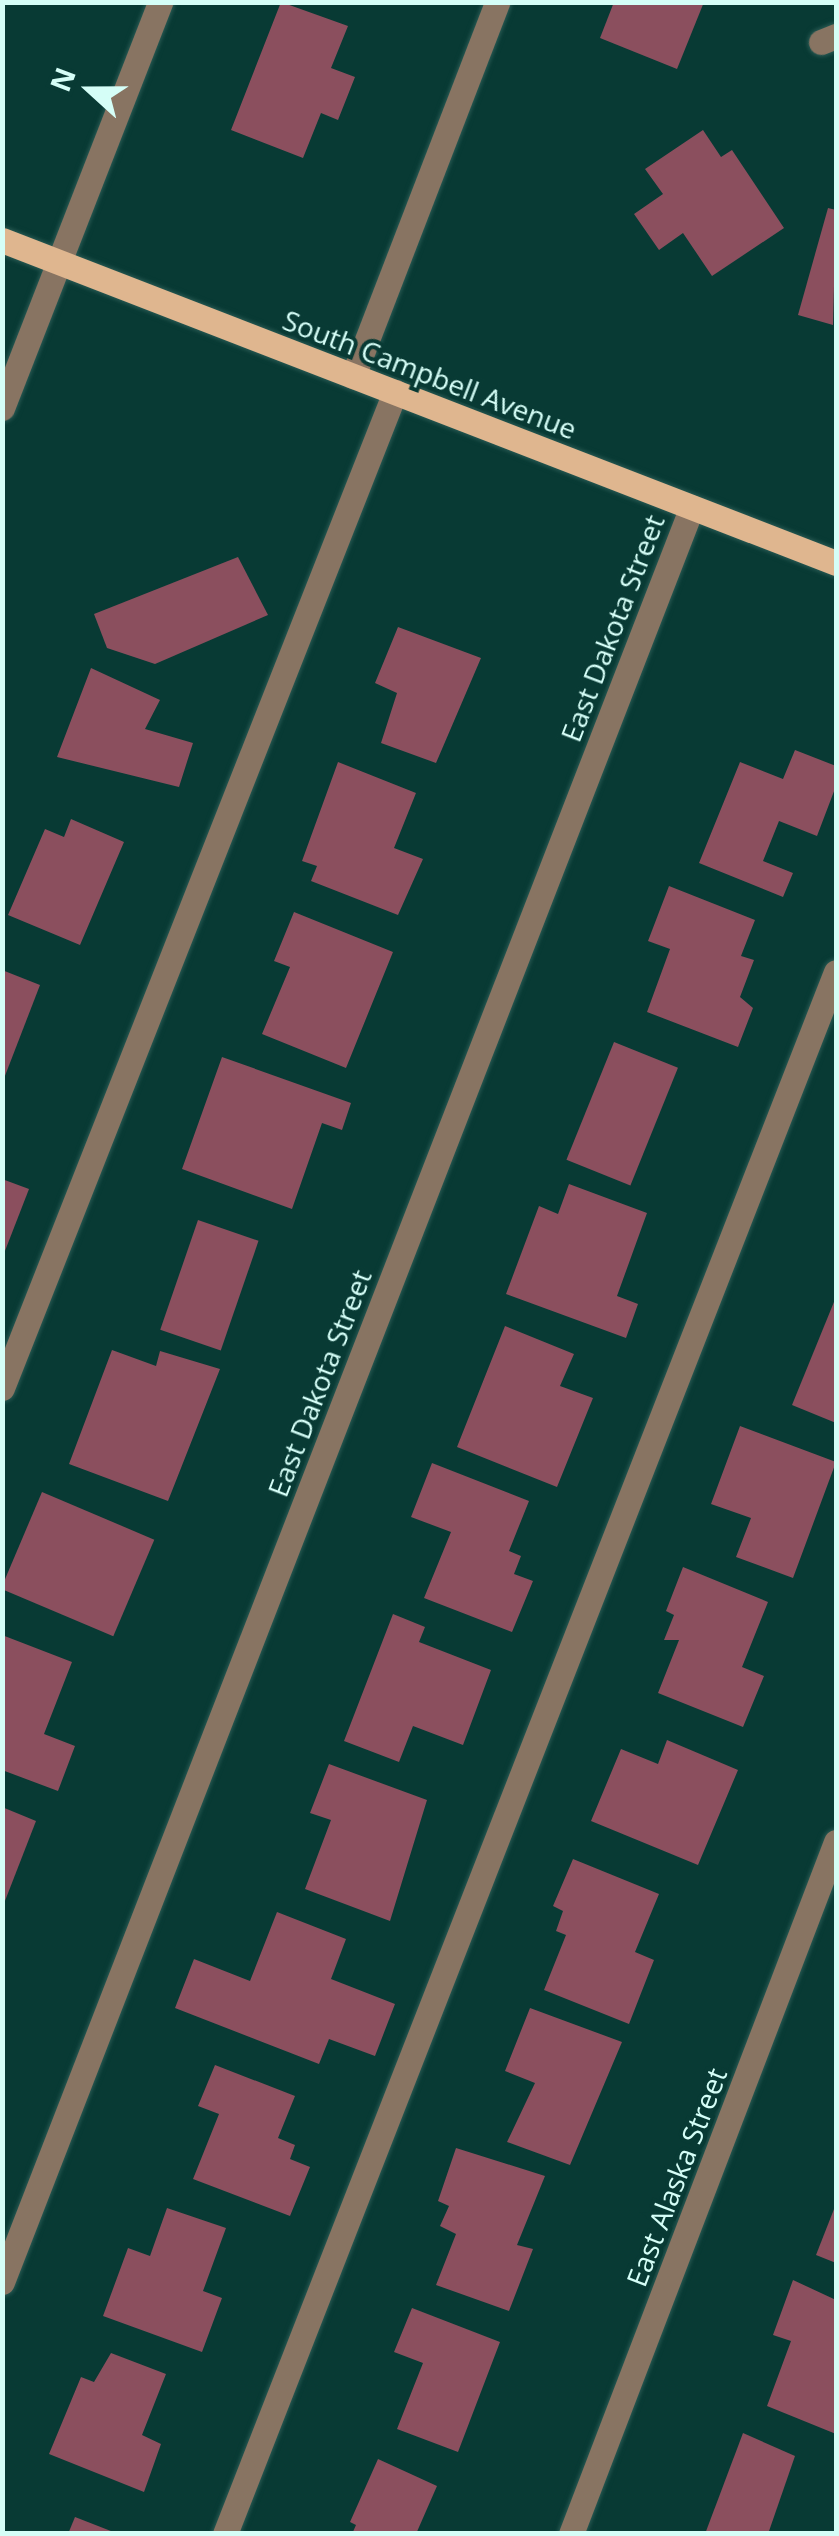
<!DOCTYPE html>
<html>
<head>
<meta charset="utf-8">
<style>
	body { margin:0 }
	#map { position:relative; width:839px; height:2536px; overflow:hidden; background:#083a34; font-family:"Open Sans",sans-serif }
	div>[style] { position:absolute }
	.building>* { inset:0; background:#8b4f5e; transform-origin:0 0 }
	.roads { filter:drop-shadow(0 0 2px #295953) drop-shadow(0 0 2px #295953) }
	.minor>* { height:25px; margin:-12.5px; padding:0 12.5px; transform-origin:12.5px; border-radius:12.5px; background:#887462 }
	.major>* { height:25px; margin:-12.5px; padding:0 12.5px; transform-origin:12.5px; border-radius:12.5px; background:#dfb68f }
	span { translate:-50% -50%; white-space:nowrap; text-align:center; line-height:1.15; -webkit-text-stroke:8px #083a34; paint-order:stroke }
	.street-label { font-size:28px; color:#d5fef7 }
	.frame { position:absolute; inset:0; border:5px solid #d5fef7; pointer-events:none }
	.north { position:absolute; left:40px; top:40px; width:100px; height:100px; -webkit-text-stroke:8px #083a34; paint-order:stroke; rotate:291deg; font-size:28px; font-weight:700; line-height:40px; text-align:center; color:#d5fef7 }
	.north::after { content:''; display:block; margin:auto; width:35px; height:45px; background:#d5fef7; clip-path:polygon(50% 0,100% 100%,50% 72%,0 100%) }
</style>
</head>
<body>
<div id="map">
	<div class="building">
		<i style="clip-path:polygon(281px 2px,348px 26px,331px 68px,355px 77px,338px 120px,321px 113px,303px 158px,231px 130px)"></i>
		<i style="clip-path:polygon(614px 2px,704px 2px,677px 69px,600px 38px)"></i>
		<i style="clip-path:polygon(703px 130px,721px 157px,732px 150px,784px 228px,712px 276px,683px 233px,659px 250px,634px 214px,663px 194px,645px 169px)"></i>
		<i style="clip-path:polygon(828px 208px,836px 210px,833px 325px,798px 315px)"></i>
		<i style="clip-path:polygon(238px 557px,268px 615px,155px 664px,107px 648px,94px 614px)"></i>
		<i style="clip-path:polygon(398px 627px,481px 658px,436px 763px,381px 743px,397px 693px,375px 683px)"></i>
		<i style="clip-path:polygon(91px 668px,160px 700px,145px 729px,193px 743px,179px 787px,57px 757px)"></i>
		<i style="clip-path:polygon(795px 750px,836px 766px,836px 786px,817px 836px,779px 821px,763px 861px,793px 873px,783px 897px,699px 863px,740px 762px,783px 779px)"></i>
		<i style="clip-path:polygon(338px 762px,416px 793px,394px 848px,423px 859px,398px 915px,311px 881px,317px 866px,302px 861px)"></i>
		<i style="clip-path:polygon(71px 819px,124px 842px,80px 945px,8px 915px,45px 829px,64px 837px)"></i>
		<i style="clip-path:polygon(669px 886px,755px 920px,741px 956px,754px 960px,740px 997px,753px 1008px,738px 1047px,647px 1012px,670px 949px,648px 941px)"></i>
		<i style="clip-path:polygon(294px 912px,393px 952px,346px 1068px,262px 1034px,290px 967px,274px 961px)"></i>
		<i style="clip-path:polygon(2px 970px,40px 985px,3px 1081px,2px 1081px)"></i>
		<i style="left:614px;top:1042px;width:69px;height:127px;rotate:22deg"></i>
		<i style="clip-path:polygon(222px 1057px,351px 1103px,342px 1130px,322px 1123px,292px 1209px,182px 1169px)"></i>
		<i style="clip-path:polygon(2px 1179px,29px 1189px,3px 1256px,2px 1256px)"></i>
		<i style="clip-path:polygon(569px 1184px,647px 1213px,617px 1296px,638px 1304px,626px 1338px,506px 1294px,539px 1206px,558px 1214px)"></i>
		<i style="left:198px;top:1220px;width:64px;height:116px;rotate:19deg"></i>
		<i style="clip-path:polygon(836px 1297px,836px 1423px,792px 1405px)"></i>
		<i style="clip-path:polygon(505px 1326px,574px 1354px,560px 1386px,593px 1398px,557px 1487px,457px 1447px)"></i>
		<i style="clip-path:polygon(112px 1350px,156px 1366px,160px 1351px,220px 1369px,168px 1501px,69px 1464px)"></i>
		<i style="clip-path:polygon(740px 1426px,836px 1462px,793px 1578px,736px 1557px,751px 1518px,711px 1504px)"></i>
		<i style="clip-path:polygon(432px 1463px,529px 1501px,509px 1551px,521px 1556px,514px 1574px,533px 1581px,512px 1632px,424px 1598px,451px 1532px,411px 1517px)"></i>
		<i style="left:42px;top:1492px;width:122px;height:105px;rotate:23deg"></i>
		<i style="clip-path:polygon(683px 1567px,768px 1602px,742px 1667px,764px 1676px,743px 1727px,658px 1693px,679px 1640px,664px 1640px,674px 1615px,666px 1611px)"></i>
		<i style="clip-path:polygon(393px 1614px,425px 1627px,419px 1642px,491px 1670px,463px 1745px,413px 1726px,399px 1762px,344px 1741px)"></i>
		<i style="clip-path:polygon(2px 1635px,72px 1662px,44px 1734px,75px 1746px,58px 1791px,2px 1770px)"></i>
		<i style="clip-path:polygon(667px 1740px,738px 1770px,698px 1865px,591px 1821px,621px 1749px,658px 1764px)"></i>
		<i style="clip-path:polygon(329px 1764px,427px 1800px,390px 1921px,305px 1889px,331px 1820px,310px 1813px)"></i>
		<i style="clip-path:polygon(2px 1807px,36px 1821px,3px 1906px,2px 1906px)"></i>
		<i style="clip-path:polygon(573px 1859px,659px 1894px,635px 1952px,654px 1960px,629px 2024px,544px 1990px,566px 1935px,556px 1931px,563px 1911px,553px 1906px)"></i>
		<i style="clip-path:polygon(277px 1912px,346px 1939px,331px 1979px,395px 2004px,375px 2056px,329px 2039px,319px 2064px,175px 2008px,194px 1959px,250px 1981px)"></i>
		<i style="clip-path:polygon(530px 2008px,622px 2042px,570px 2165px,507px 2142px,535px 2083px,505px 2071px)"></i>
		<i style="clip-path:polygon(215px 2065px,295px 2096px,278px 2138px,295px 2145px,290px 2159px,310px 2167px,290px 2216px,193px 2179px,219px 2114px,198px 2106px)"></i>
		<i style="clip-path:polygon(456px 2148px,545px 2176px,517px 2245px,533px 2249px,509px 2311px,436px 2285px,456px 2234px,440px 2226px,449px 2206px,438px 2201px)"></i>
		<i style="clip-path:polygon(836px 2204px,836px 2263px,816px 2255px)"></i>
		<i style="clip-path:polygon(167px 2208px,226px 2228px,203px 2291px,222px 2298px,202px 2352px,103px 2316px,128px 2248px,150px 2256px)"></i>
		<i style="clip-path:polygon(793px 2280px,836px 2300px,836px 2434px,767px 2406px,791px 2341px,773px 2335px)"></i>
		<i style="clip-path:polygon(412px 2308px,500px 2342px,458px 2452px,397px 2429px,423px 2363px,394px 2352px)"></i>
		<i style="clip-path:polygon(111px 2353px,166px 2374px,142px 2435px,161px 2444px,144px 2492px,49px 2454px,81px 2377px,94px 2382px)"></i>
		<i style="clip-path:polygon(743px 2433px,795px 2456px,768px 2534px,705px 2534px)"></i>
		<i style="clip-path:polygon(378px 2459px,437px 2486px,416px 2534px,352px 2534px,356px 2525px,350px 2522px)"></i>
		<i style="clip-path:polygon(75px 2517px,116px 2533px,116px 2534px,68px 2534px)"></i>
	</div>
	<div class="roads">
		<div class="minor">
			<i style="left:821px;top:42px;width:16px;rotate:-22deg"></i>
			<i style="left:353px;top:376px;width:401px;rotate:-68.9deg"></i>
			<i style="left:2px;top:408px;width:436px;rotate:-68.7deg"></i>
			<i style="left:2px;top:1388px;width:1071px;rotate:-68.47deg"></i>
			<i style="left:2px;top:2282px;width:1904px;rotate:-68.76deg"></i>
			<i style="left:225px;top:2534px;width:1677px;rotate:-68.64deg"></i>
			<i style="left:571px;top:2534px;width:741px;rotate:-69.05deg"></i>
		</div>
		<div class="major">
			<i style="left:2px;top:240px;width:894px;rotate:21.17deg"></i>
		</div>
	</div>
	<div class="street-label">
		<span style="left:430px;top:374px;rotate:21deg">South Campbell Avenue</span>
		<span style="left:612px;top:628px;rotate:-69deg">East Dakota Street</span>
		<span style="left:319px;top:1383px;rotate:-69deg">East Dakota Street</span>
		<span style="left:676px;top:2177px;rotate:-69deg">East Alaska Street</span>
	</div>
	<div class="frame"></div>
	<div class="north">N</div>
</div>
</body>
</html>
